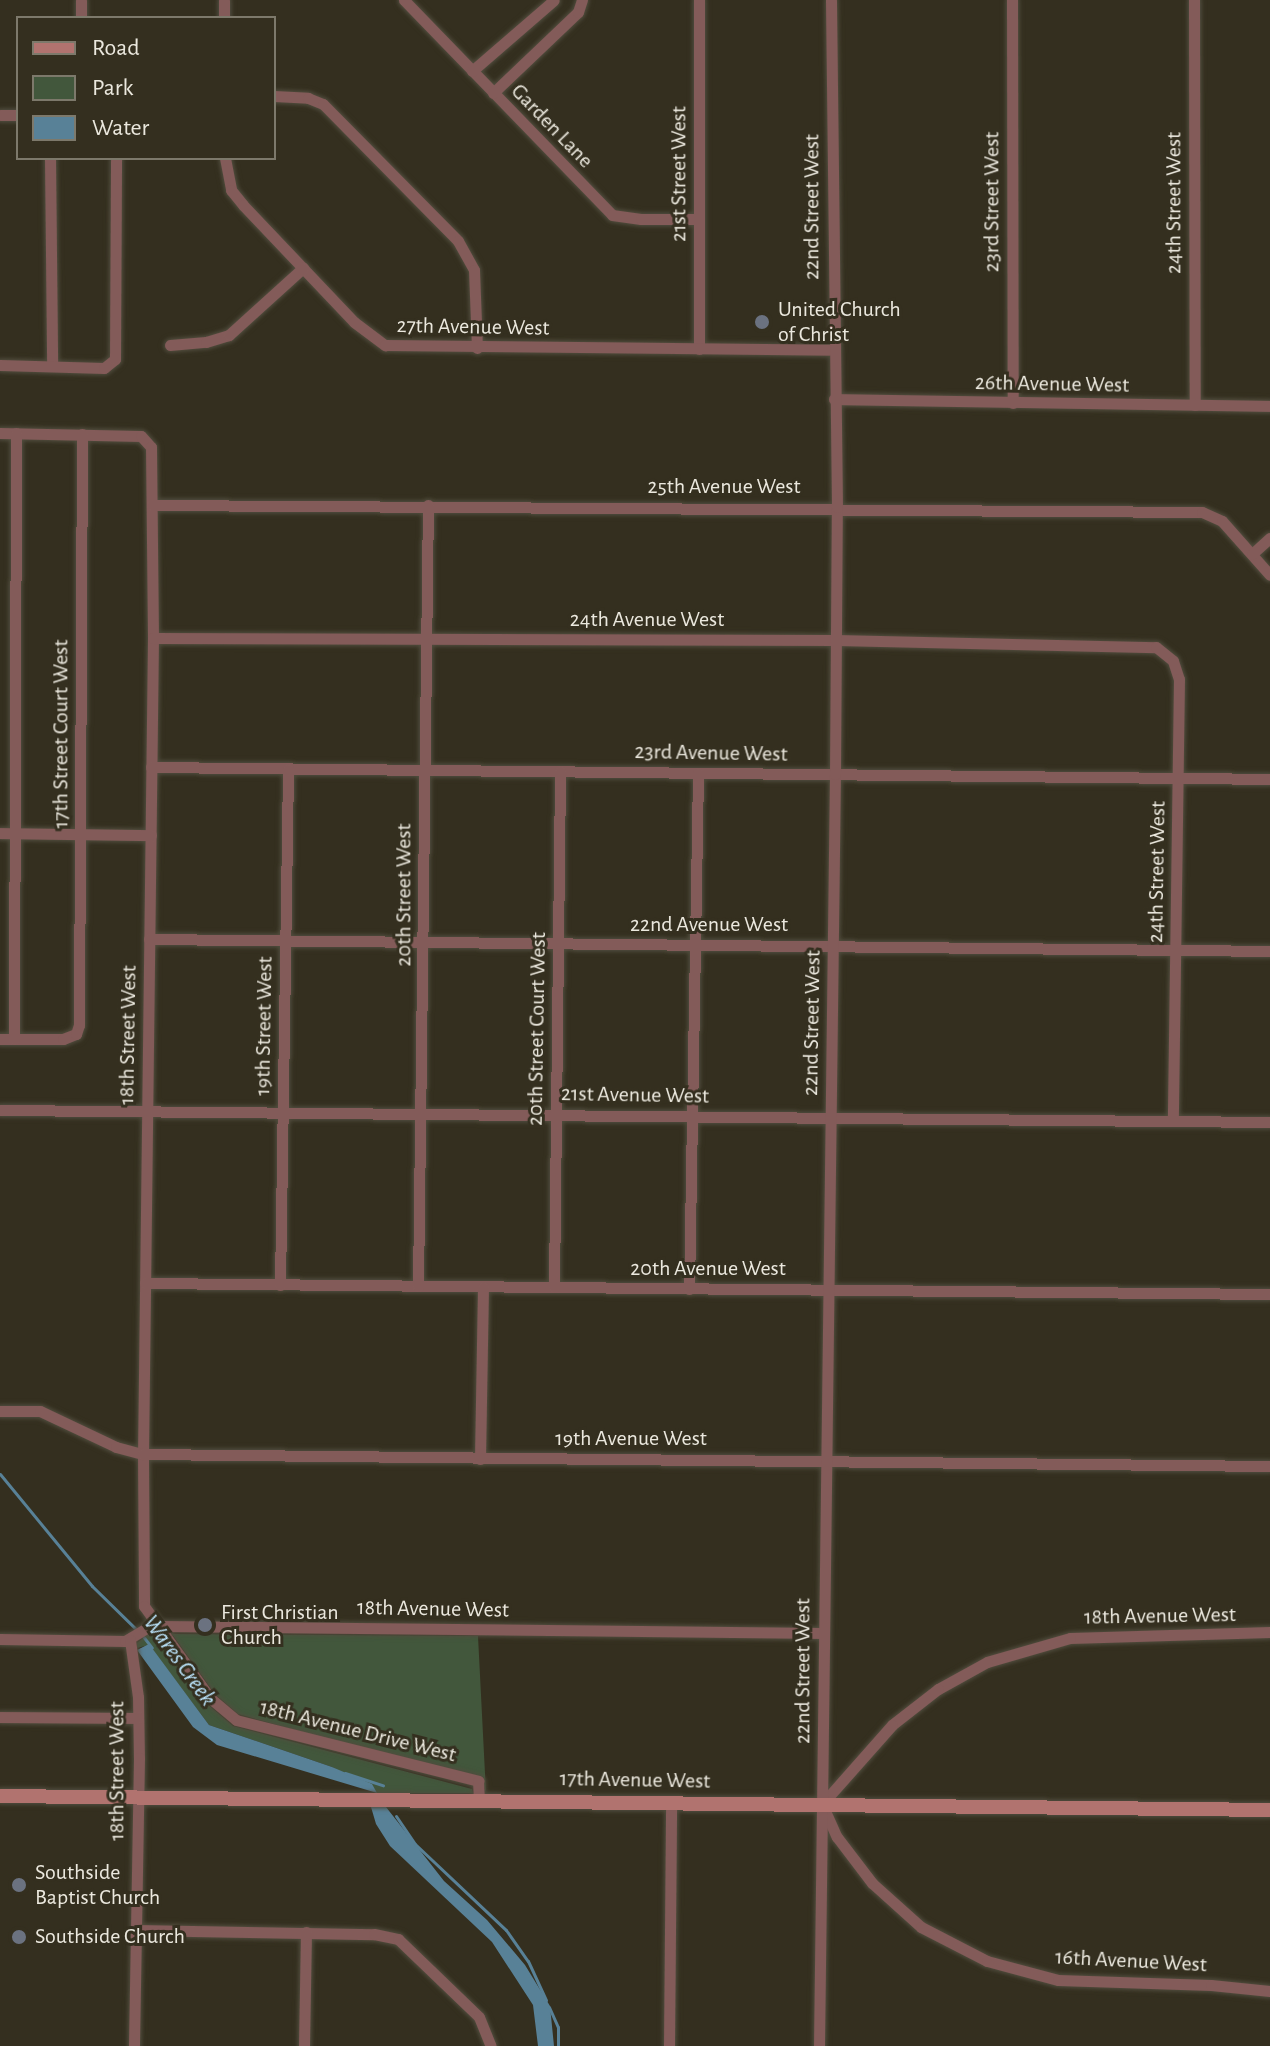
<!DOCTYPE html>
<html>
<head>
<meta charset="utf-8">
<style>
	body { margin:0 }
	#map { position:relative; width:1270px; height:2046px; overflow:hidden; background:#342f1f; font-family:"Alegreya Sans",sans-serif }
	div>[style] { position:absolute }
	.green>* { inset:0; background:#42573c }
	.water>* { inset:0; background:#588197 }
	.stream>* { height:3px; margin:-1.5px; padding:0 1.5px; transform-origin:1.5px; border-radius:1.5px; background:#588197 }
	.roads { filter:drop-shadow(0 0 2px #514d3e) drop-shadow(0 0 2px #514d3e) }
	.street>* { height:11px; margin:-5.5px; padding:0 5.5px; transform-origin:5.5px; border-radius:5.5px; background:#835b59 }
	.secondary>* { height:14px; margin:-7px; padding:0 7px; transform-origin:7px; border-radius:7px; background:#b1736f }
	.dots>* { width:22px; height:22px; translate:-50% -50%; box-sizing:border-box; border:4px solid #342f1f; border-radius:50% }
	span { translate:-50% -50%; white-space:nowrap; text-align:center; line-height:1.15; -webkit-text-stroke:6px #342f1f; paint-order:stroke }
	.street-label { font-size:22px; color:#ebe8de }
	.poi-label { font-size:22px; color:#ebe8de }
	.left { translate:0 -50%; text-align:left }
	.water-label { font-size:24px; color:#b9e1f8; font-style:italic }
	.legend { position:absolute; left:16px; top:16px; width:260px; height:144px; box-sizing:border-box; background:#342f1f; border:2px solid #7d796b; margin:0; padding:10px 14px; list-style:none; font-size:24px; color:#ebe8de }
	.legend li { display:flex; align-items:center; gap:16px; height:40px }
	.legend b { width:40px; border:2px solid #7d796b }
</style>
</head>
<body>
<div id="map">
	<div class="green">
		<i style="clip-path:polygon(158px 1634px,206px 1703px,233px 1726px,472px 1789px,473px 1793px,377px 1793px,332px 1767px,209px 1725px,149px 1645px,137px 1648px,137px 1643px,147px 1635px)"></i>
		<i style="clip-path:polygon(172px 1634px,478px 1636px,486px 1793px,483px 1782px,238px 1714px,215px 1694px)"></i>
	</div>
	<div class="water">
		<i style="clip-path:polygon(149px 1644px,209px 1725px,332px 1767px,372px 1784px,377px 1793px,217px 1745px,193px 1727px,137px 1650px)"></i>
		<i style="clip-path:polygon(371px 1807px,386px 1807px,444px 1881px,487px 1920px,525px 1965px,550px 2006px,554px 2046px,538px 2046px,533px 2005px,492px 1942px,390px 1846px,376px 1824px)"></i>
	</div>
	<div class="stream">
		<i style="left:0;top:1474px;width:145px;rotate:50.6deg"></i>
		<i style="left:92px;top:1586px;width:63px;rotate:44.4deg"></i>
		<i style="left:142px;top:1635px;width:16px;rotate:52deg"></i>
		<i style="left:345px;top:1773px;width:40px;rotate:18deg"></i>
		<i style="left:396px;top:1816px;width:34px;rotate:56deg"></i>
		<i style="left:415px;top:1844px;width:125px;rotate:43.4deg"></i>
		<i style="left:506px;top:1930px;width:38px;rotate:55deg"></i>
		<i style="left:528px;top:1961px;width:43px;rotate:65.2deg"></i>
		<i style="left:549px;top:2007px;width:22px;rotate:66deg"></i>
		<i style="left:558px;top:2027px;width:19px;rotate:90deg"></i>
	</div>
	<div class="roads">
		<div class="street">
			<i style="left:404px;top:0;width:299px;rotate:45.9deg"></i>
			<i style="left:612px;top:215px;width:29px;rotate:8deg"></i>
			<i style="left:641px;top:219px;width:58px"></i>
			<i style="left:699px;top:0;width:349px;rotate:90deg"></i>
			<i style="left:1012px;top:0;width:403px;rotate:89.9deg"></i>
			<i style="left:1194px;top:0;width:405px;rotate:89.9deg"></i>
			<i style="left:81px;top:18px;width:18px;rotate:-90deg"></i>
			<i style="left:224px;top:18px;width:18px;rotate:-90deg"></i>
			<i style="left:472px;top:71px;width:108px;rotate:-40.9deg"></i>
			<i style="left:493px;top:93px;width:117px;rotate:-43.6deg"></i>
			<i style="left:578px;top:12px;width:13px;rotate:-72deg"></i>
			<i style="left:274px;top:96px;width:34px;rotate:3deg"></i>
			<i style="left:308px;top:98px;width:16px;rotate:22deg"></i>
			<i style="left:323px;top:104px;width:192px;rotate:45.4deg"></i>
			<i style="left:458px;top:241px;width:33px;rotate:61deg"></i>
			<i style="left:474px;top:270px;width:78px;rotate:87.8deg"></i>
			<i style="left:0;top:115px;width:18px"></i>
			<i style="left:50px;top:158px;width:208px;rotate:89.4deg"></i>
			<i style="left:225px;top:158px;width:33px;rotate:79deg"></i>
			<i style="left:231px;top:190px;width:19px;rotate:51deg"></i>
			<i style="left:243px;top:205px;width:161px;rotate:46.5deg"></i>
			<i style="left:354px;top:322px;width:39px;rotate:37deg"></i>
			<i style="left:385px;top:345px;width:448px;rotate:0.6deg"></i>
			<i style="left:170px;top:345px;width:36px;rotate:-5deg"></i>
			<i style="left:206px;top:342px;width:24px;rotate:-17deg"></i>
			<i style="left:229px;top:335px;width:100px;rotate:-42.2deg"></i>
			<i style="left:0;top:365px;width:104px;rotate:1.7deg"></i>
			<i style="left:104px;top:368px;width:14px;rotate:-39deg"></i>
			<i style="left:115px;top:359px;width:201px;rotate:-89.7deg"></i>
			<i style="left:834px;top:399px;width:436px;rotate:0.9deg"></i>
			<i style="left:0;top:433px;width:141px;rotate:1.2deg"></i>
			<i style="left:141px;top:436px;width:15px;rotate:48deg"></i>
			<i style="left:151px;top:447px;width:191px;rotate:89.4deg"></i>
			<i style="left:153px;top:638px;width:816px;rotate:90.7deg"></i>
			<i style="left:143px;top:1454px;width:152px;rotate:89.6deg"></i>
			<i style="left:144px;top:1606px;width:113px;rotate:54.3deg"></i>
			<i style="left:210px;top:1698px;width:34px;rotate:40deg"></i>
			<i style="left:236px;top:1720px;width:250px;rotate:14.1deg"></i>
			<i style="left:478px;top:1781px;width:19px;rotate:87deg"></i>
			<i style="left:152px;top:505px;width:1050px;rotate:0.38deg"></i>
			<i style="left:1202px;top:512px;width:22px;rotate:24deg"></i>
			<i style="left:1222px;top:521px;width:72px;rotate:48.4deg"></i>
			<i style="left:1252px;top:554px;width:24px;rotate:-42deg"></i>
			<i style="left:153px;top:638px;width:683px;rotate:0.17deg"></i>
			<i style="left:836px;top:640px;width:320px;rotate:1.3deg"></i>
			<i style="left:1156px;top:647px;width:22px;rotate:39deg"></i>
			<i style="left:1173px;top:661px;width:19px;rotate:72deg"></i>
			<i style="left:1179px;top:679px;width:442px;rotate:90.8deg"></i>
			<i style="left:151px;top:767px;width:1119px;rotate:0.61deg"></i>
			<i style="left:0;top:833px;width:151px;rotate:0.8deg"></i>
			<i style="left:149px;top:939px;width:1121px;rotate:0.61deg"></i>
			<i style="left:0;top:1039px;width:63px"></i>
			<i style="left:63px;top:1039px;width:14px;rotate:-21deg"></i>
			<i style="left:76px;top:1034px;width:9px;rotate:-72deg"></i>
			<i style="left:79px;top:1025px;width:591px;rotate:-89.71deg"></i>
			<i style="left:14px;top:1039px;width:606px;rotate:-89.81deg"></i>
			<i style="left:0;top:1110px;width:1270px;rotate:0.54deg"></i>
			<i style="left:145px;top:1283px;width:1125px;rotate:0.56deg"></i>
			<i style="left:280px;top:1285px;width:516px;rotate:-89.11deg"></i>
			<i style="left:418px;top:1286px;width:781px;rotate:-89.27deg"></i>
			<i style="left:554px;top:1287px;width:516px;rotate:-89.33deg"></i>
			<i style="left:689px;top:1289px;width:516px;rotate:-89deg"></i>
			<i style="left:0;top:1411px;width:40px"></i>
			<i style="left:40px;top:1411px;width:84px;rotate:25.3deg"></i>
			<i style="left:116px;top:1447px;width:28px;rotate:15deg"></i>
			<i style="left:143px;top:1454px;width:1127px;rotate:0.61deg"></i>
			<i style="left:480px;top:1459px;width:172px;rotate:-89deg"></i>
			<i style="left:1270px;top:1632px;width:200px;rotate:178.3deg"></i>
			<i style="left:1070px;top:1638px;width:86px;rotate:163.9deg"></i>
			<i style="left:987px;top:1662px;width:56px;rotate:151.1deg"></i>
			<i style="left:938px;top:1689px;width:58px;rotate:142deg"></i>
			<i style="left:892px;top:1725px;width:106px;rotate:131.5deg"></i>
			<i style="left:822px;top:1804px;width:36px;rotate:66deg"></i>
			<i style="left:837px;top:1837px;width:58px;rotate:52.7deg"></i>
			<i style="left:872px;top:1883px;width:66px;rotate:41.9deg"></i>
			<i style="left:921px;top:1927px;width:74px;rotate:27.3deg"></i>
			<i style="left:987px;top:1961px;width:73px;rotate:15deg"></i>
			<i style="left:1058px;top:1980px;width:153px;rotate:1.9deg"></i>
			<i style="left:1211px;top:1985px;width:59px;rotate:5.8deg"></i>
			<i style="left:0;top:1639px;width:125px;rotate:0.9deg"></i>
			<i style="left:125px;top:1641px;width:27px;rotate:-31deg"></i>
			<i style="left:148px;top:1627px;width:12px;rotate:-5deg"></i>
			<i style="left:160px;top:1626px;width:663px;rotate:0.6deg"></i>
			<i style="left:130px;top:1640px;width:58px;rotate:82deg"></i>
			<i style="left:138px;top:1697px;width:61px;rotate:89.1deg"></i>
			<i style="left:139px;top:1758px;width:288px;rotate:91deg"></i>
			<i style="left:0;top:1717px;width:138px;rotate:0.4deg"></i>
			<i style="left:136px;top:1930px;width:238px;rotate:1deg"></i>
			<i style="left:374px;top:1934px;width:25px;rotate:12deg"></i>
			<i style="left:398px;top:1939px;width:112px;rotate:43.9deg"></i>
			<i style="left:479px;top:2017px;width:31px;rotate:68deg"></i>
			<i style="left:304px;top:2046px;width:114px;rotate:-89deg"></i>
			<i style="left:669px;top:2046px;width:243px;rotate:-89.5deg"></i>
			<i style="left:819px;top:2046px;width:1272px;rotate:-89.28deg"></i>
			<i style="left:835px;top:774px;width:267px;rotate:-89.6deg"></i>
			<i style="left:837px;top:507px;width:507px;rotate:-90.68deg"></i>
		</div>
		<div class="secondary">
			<i style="left:0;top:1796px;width:1270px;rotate:0.63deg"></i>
		</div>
	</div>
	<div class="dots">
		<i style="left:762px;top:322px;background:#6b7280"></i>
		<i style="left:205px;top:1625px;background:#6b7280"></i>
		<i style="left:19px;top:1885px;background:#6b7280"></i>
		<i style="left:19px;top:1937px;background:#6b7280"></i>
	</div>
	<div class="street-label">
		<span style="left:552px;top:126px;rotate:46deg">Garden Lane</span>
		<span style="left:679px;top:174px;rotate:-90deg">21st Street West</span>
		<span style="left:992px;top:202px;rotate:-90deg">23rd Street West</span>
		<span style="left:1174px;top:203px;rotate:-90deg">24th Street West</span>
		<span style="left:812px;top:207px;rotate:-90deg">22nd Street West</span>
		<span style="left:473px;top:327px;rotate:1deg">27th Avenue West</span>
		<span style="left:1052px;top:384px;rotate:1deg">26th Avenue West</span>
		<span style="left:724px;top:487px">25th Avenue West</span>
		<span style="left:647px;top:620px">24th Avenue West</span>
		<span style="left:61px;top:734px;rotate:-90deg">17th Street Court West</span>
		<span style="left:711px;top:753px;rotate:1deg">23rd Avenue West</span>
		<span style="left:1157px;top:872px;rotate:-89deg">24th Street West</span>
		<span style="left:404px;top:895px;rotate:-90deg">20th Street West</span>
		<span style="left:709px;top:925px">22nd Avenue West</span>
		<span style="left:812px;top:1023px;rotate:-89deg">22nd Street West</span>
		<span style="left:264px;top:1026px;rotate:-89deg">19th Street West</span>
		<span style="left:537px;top:1029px;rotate:-89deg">20th Street Court West</span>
		<span style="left:128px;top:1035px;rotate:-89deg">18th Street West</span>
		<span style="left:635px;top:1095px;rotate:1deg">21st Avenue West</span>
		<span style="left:708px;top:1269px">20th Avenue West</span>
		<span style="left:631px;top:1439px">19th Avenue West</span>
		<span style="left:433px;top:1609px;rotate:1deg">18th Avenue West</span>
		<span style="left:1160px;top:1616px;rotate:-1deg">18th Avenue West</span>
		<span style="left:803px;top:1671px;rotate:-90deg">22nd Street West</span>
		<span style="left:358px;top:1731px;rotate:14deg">18th Avenue Drive West</span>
		<span style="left:117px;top:1771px;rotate:-90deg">18th Street West</span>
		<span style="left:635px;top:1780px;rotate:1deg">17th Avenue West</span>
		<span style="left:1131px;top:1961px;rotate:3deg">16th Avenue West</span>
	</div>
	<div class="poi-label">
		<span class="left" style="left:778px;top:322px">United Church<br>of Christ</span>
		<span class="left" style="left:221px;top:1625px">First Christian<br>Church</span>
		<span class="left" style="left:35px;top:1885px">Southside<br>Baptist Church</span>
		<span class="left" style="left:35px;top:1937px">Southside Church</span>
	</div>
	<div class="water-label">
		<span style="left:179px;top:1661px;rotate:54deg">Wares Creek</span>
	</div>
	<ul class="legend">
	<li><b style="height:10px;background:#b1736f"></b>Road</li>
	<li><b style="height:22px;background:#42573c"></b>Park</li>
	<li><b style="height:22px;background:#588197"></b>Water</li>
	</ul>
</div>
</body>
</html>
